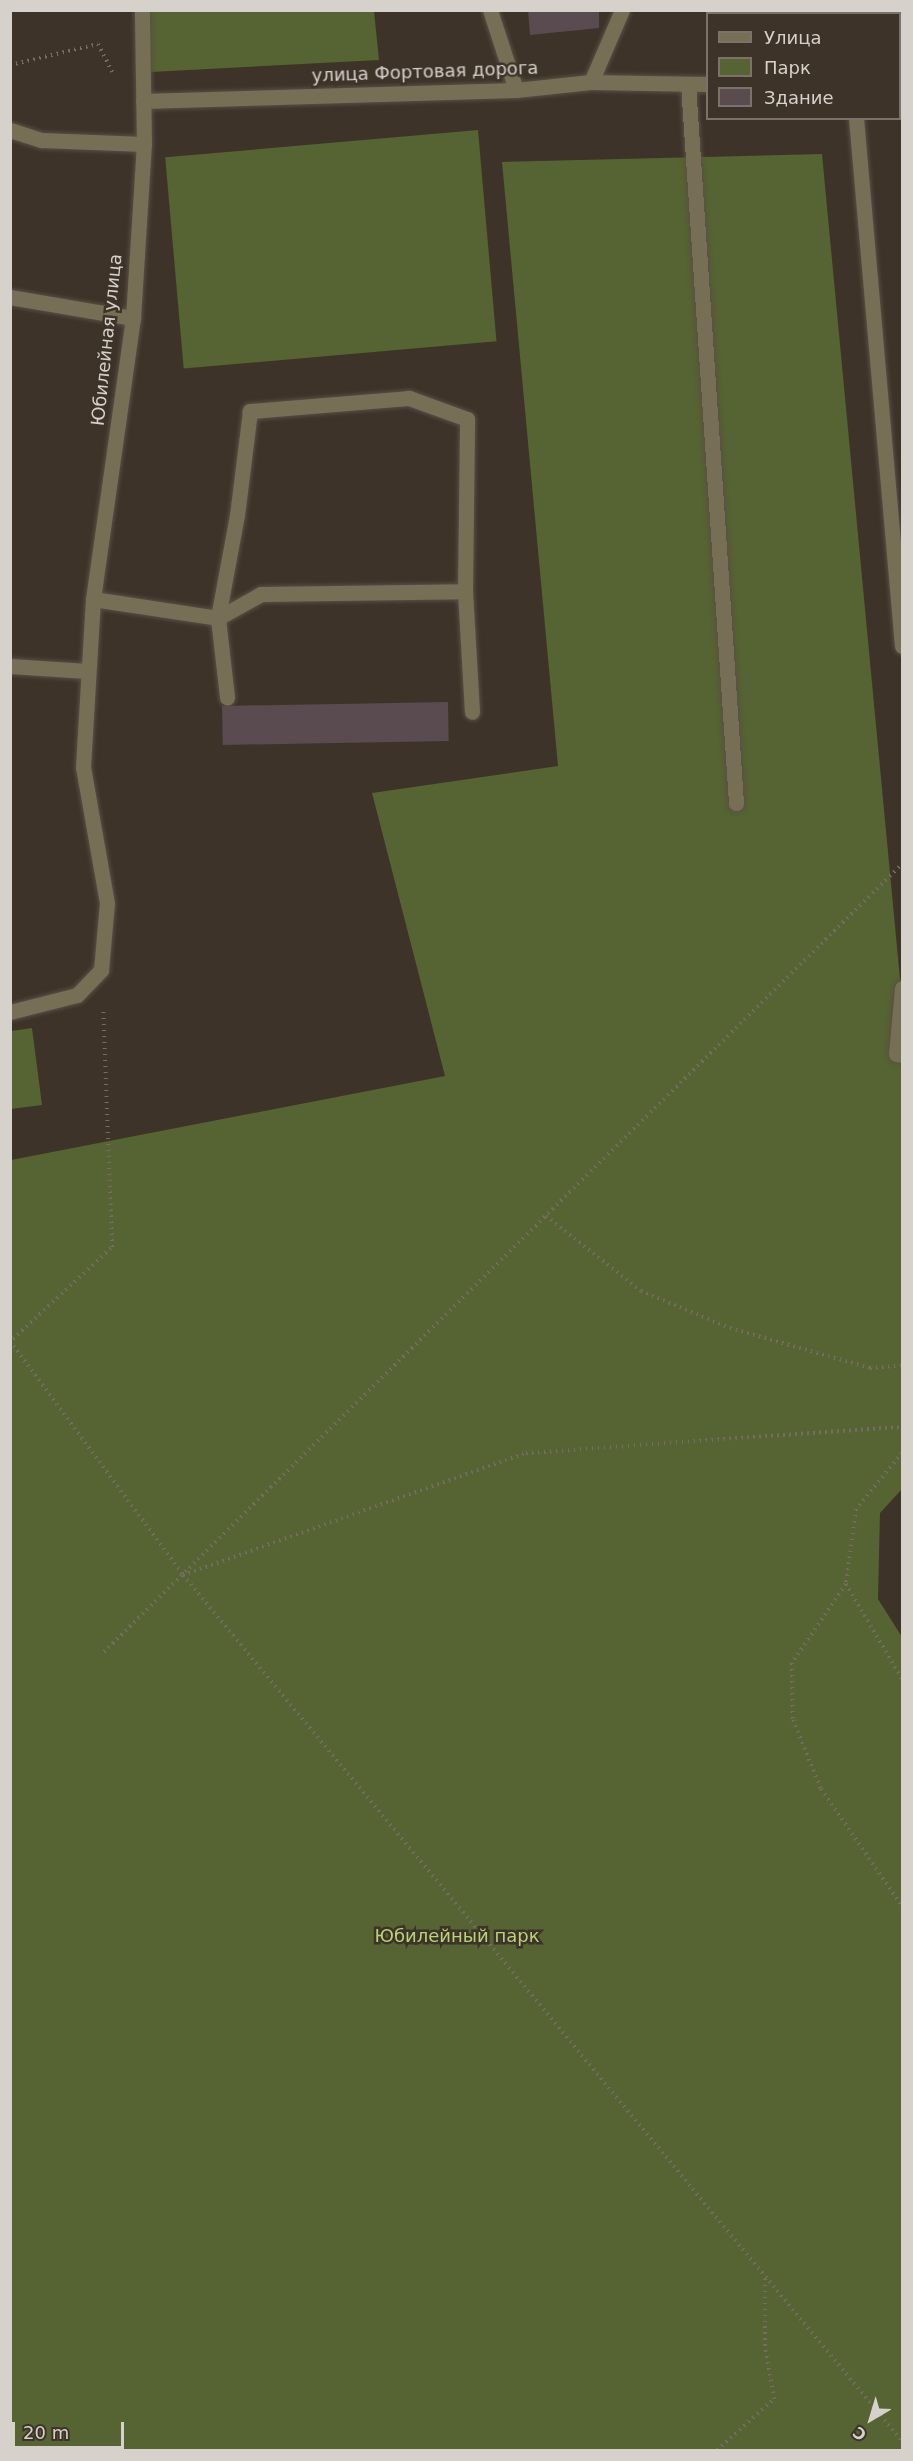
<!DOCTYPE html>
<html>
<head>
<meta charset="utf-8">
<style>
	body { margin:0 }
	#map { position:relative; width:913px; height:2461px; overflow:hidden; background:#3d3329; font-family:"DejaVu Sans",sans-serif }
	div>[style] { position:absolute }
	.green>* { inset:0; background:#566332; transform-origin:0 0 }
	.building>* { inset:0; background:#5a4b50; transform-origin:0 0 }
	.path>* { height:4px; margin-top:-2px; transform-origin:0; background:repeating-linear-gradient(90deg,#756c64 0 1.5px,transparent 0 6px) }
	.roads { filter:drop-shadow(0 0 2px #594f46) drop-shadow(0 0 2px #594f46) }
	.minor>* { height:15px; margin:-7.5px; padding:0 7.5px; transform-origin:7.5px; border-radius:7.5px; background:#776f55 }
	span { translate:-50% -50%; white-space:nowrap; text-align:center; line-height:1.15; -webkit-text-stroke:5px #3d3329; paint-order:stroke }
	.street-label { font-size:18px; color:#d7d1cb }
	.park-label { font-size:18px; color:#bad279 }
	.frame { position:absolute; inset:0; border:12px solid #d7d1cb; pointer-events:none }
	.legend { position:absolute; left:706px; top:12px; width:195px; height:108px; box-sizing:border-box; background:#3d3329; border:2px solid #7b726a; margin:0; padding:8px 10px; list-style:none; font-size:18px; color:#d7d1cb }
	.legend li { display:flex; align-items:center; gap:12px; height:30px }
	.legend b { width:30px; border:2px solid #7b726a }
	.north { position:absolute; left:841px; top:2389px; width:60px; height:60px; -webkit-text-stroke:4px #3d3329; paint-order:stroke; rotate:218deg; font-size:16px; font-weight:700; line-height:24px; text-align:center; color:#d7d1cb }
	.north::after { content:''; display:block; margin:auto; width:21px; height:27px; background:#d7d1cb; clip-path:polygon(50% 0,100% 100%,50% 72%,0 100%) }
	.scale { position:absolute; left:12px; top:2422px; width:112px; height:27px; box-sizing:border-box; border:3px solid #d7d1cb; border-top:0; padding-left:8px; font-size:18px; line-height:21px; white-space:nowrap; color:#d7d1cb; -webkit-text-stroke:4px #3d3329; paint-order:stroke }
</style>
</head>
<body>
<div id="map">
	<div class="green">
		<i style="clip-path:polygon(148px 11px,374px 11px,379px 60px,151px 72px)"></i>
		<i style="left:478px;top:130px;width:212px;height:314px;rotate:85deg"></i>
		<i style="clip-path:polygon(822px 154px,902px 1000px,902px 1489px,880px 1513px,878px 1599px,902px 1637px,902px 2450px,11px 2450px,11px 1160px,445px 1076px,372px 793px,558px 766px,502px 162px)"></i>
		<i style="clip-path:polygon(32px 1028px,42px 1105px,11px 1109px,11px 1031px)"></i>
	</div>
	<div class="building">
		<i style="clip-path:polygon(528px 10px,599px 10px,599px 28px,530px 35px)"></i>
		<i style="left:448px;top:702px;width:39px;height:226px;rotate:89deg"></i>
	</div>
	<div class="path">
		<i style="left:10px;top:65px;width:90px;rotate:-13.4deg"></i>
		<i style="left:98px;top:44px;width:35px;rotate:63deg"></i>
		<i style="left:546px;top:1216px;width:121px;rotate:38.3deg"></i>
		<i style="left:641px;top:1291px;width:96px;rotate:22.6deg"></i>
		<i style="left:730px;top:1328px;width:146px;rotate:15.9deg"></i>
		<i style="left:870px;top:1368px;width:32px;rotate:-5deg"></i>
		<i style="left:10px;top:1335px;width:5px;rotate:53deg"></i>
		<i style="left:13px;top:1339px;width:135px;rotate:-42.9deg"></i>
		<i style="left:112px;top:1247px;width:240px;rotate:-92.1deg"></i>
		<i style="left:10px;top:1341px;width:291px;rotate:53.5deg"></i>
		<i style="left:183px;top:1575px;width:364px;rotate:-19.6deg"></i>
		<i style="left:526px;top:1453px;width:377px;rotate:-4deg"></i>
		<i style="left:902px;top:1453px;width:72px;rotate:129.4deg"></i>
		<i style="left:856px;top:1509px;width:76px;rotate:97.6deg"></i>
		<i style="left:846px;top:1584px;width:110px;rotate:59.5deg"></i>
		<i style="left:183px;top:1575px;width:1126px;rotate:50.3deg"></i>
		<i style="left:846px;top:1584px;width:96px;rotate:124.4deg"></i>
		<i style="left:792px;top:1663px;width:57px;rotate:89deg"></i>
		<i style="left:793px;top:1720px;width:74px;rotate:67.9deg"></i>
		<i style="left:821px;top:1789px;width:142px;rotate:55.3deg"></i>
		<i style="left:104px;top:1652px;width:1121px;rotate:-44.64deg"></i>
		<i style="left:717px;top:2450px;width:76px;rotate:-41.8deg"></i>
		<i style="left:774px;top:2399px;width:54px;rotate:-99.6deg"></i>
		<i style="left:765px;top:2346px;width:71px;rotate:-90deg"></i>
	</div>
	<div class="roads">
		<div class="minor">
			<i style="left:490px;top:10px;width:84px;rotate:72deg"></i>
			<i style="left:852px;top:10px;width:4px;rotate:90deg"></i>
			<i style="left:591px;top:82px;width:78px;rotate:-66.7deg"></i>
			<i style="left:688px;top:84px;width:721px;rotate:86.18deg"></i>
			<i style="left:900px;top:84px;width:2px"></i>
			<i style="left:143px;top:101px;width:373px;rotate:-1.7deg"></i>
			<i style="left:516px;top:90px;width:75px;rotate:-6.1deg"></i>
			<i style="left:591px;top:82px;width:117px;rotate:1deg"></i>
			<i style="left:856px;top:118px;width:530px;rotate:85.02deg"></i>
			<i style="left:10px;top:130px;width:33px;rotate:18deg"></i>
			<i style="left:41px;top:140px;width:103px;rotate:2.2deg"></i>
			<i style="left:10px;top:297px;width:125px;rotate:9.7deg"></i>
			<i style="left:465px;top:591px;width:121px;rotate:86.7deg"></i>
			<i style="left:93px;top:599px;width:126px;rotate:8.6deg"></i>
			<i style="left:218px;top:618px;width:49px;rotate:-29.2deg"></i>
			<i style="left:261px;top:594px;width:204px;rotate:-0.8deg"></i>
			<i style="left:465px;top:591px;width:172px;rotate:-89.3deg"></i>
			<i style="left:467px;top:419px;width:62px;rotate:-160.1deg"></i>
			<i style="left:409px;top:398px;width:160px;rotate:175.3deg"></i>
			<i style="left:250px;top:411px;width:105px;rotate:97.1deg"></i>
			<i style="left:237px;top:515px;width:105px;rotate:100.5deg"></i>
			<i style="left:218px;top:618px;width:80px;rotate:83.5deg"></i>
			<i style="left:10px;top:666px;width:77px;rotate:3.7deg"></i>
			<i style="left:902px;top:988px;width:66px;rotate:95.2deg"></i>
			<i style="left:896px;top:1054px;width:6px;rotate:9deg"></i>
			<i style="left:10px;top:1012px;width:69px;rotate:-14.2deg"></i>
			<i style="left:77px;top:995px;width:35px;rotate:-46deg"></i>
			<i style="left:101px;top:970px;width:67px;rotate:-84.9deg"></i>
			<i style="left:107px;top:903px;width:138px;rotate:-100deg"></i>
			<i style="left:83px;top:767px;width:168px;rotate:-86.6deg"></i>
			<i style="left:93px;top:599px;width:284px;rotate:-81.9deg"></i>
			<i style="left:133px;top:318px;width:174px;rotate:-86.4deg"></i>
			<i style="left:144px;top:144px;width:134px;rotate:-90.9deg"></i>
		</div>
	</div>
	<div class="street-label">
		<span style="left:425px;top:72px;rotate:-2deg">улица Фортовая дорога</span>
		<span style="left:107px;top:340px;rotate:-84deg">Юбилейная улица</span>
	</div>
	<div class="park-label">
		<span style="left:457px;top:1936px">Юбилейный парк</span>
	</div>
	<div class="frame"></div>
	<ul class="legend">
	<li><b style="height:8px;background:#776f55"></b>Улица</li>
	<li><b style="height:16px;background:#566332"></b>Парк</li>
	<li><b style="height:16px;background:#5a4b50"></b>Здание</li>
	</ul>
	<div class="north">С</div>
	<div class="scale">20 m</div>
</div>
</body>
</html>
